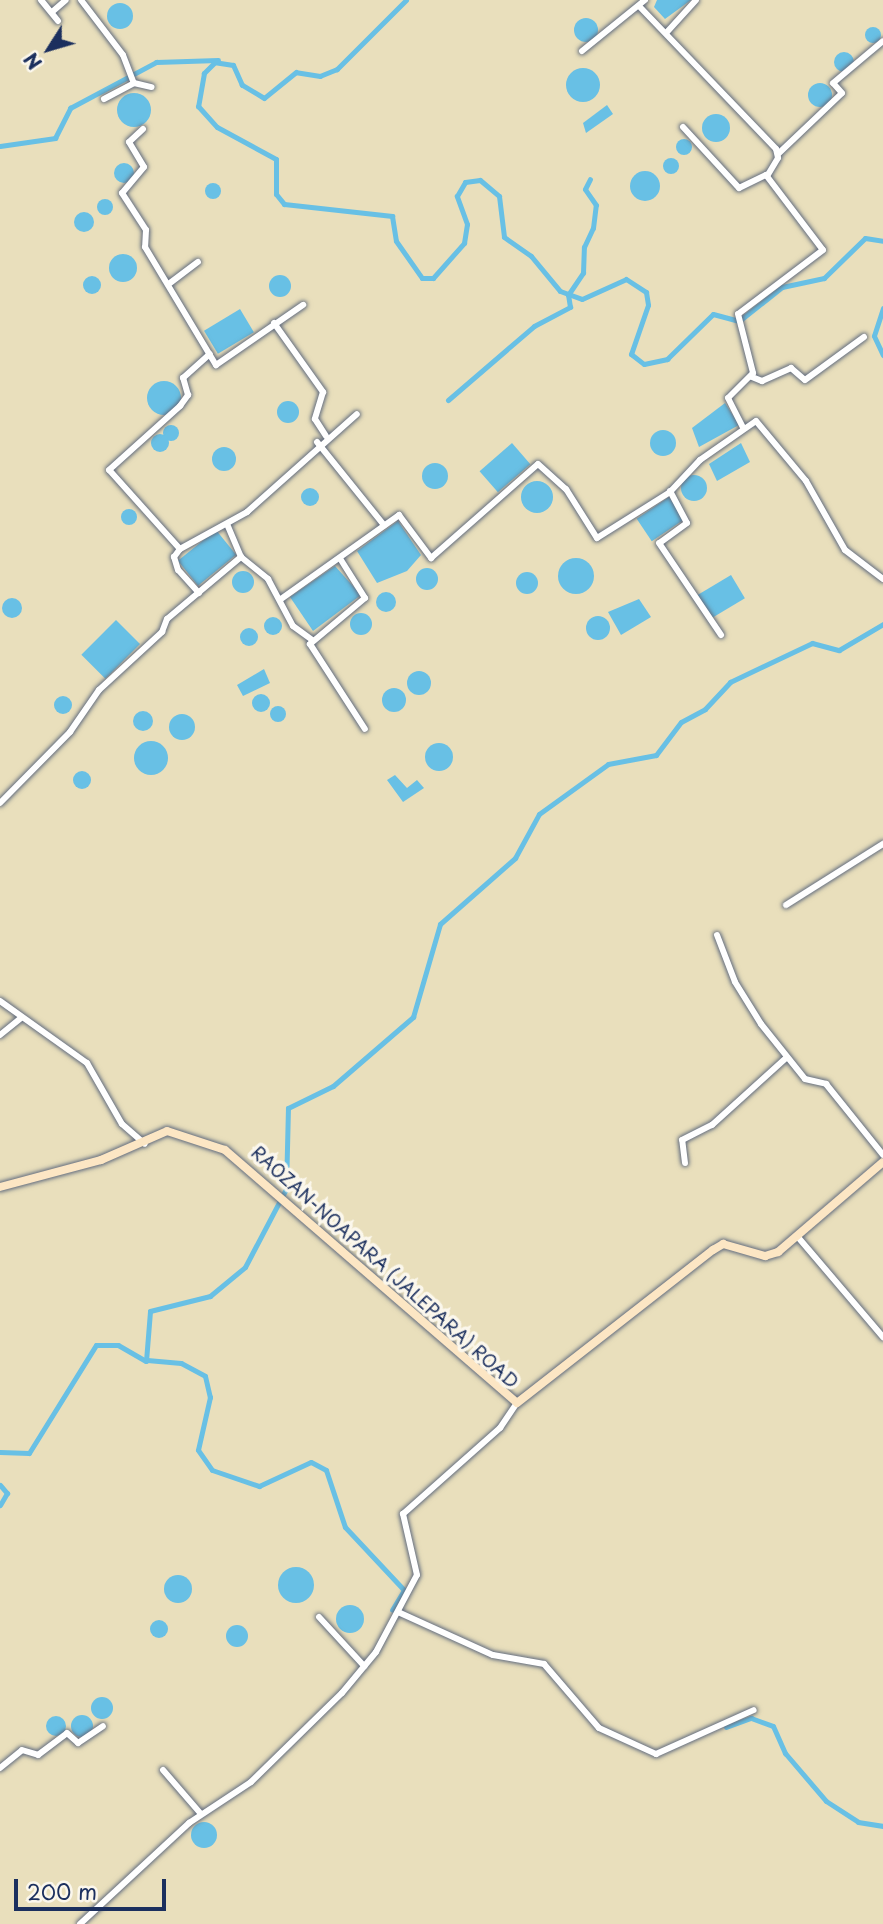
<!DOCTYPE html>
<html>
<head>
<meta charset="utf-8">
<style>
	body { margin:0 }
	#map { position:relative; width:883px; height:1924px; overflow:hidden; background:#e9dfbc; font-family:"Playpen Sans",sans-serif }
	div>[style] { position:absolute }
	.water>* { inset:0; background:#68c0e5; transform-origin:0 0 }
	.round { border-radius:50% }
	.canal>* { height:5px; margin:-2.5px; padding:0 2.5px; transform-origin:2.5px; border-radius:2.5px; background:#68c0e5 }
	.roads { filter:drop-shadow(0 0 2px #636d7f) drop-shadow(0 0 2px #636d7f) }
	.minor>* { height:6px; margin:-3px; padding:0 3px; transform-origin:3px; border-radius:3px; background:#fff }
	.secondary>* { height:8px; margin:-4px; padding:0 4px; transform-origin:4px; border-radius:4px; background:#fce6c4 }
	span { translate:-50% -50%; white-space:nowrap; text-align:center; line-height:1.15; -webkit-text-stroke:7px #fbf7ec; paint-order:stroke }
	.street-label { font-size:18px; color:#1b2f5e }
	.north { position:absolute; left:14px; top:14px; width:70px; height:70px; -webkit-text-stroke:5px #fbf7ec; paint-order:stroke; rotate:233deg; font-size:19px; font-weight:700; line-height:28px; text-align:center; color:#1b2f5e }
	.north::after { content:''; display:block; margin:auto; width:24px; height:32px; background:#1b2f5e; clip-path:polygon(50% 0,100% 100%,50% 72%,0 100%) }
	.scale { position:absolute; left:14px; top:1879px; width:152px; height:32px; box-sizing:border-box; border:4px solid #1b2f5e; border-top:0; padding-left:9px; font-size:21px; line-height:24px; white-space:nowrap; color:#1b2f5e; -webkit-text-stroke:5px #fbf7ec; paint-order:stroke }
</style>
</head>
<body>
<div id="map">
	<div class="water">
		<i style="clip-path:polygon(657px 0,691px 0,665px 19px,654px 7px)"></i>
		<i class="round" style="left:107px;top:3px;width:26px;height:26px"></i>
		<i class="round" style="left:574px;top:18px;width:24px;height:24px"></i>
		<i class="round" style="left:865px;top:27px;width:16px;height:16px"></i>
		<i class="round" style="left:834px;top:52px;width:20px;height:20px"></i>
		<i class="round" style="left:566px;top:68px;width:34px;height:34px"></i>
		<i class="round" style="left:808px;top:83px;width:24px;height:24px"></i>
		<i class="round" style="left:117px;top:93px;width:34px;height:34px"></i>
		<i style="clip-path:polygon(607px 105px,613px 114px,586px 133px,583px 123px)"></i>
		<i class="round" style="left:702px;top:114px;width:28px;height:28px"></i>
		<i class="round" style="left:676px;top:139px;width:16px;height:16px"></i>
		<i class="round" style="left:663px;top:158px;width:16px;height:16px"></i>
		<i class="round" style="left:114px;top:163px;width:20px;height:20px"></i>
		<i class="round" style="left:630px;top:171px;width:30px;height:30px"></i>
		<i class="round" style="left:205px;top:183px;width:16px;height:16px"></i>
		<i class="round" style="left:97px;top:199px;width:16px;height:16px"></i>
		<i class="round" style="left:74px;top:212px;width:20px;height:20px"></i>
		<i class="round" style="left:109px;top:254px;width:28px;height:28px"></i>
		<i class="round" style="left:269px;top:275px;width:22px;height:22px"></i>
		<i class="round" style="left:83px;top:276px;width:18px;height:18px"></i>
		<i style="left:240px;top:309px;width:27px;height:42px;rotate:59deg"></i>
		<i class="round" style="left:147px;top:381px;width:34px;height:34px"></i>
		<i class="round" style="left:277px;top:401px;width:22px;height:22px"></i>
		<i style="clip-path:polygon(725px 403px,739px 425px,699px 447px,692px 428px)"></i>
		<i class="round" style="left:163px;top:425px;width:16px;height:16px"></i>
		<i class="round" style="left:650px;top:430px;width:26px;height:26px"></i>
		<i class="round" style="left:151px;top:434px;width:18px;height:18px"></i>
		<i style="left:512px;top:443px;width:28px;height:43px;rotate:49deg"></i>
		<i style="clip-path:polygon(741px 443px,750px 462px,717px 481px,709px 464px)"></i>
		<i class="round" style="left:212px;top:447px;width:24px;height:24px"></i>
		<i class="round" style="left:422px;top:463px;width:26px;height:26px"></i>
		<i class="round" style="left:681px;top:475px;width:26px;height:26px"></i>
		<i class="round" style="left:521px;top:481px;width:32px;height:32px"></i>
		<i class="round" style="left:301px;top:488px;width:18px;height:18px"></i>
		<i style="left:669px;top:497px;width:27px;height:39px;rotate:56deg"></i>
		<i class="round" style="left:121px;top:509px;width:16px;height:16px"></i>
		<i style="clip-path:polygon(398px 521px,421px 555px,407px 571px,377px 583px,357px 551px)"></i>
		<i style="left:216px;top:530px;width:32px;height:49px;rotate:51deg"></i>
		<i class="round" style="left:558px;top:558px;width:36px;height:36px"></i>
		<i style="clip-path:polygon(335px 566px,361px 595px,313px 631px,290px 597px)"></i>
		<i class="round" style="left:416px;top:568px;width:22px;height:22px"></i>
		<i class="round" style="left:232px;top:571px;width:22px;height:22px"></i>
		<i class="round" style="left:516px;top:572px;width:22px;height:22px"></i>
		<i style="left:731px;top:575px;width:27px;height:39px;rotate:59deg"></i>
		<i class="round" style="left:376px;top:592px;width:20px;height:20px"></i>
		<i class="round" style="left:2px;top:598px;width:20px;height:20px"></i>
		<i style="clip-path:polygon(639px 599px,651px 617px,621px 635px,608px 612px)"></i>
		<i class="round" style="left:350px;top:613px;width:22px;height:22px"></i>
		<i class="round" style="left:586px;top:616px;width:24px;height:24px"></i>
		<i class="round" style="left:264px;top:617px;width:18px;height:18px"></i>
		<i style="left:116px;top:620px;width:34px;height:49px;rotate:45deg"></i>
		<i class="round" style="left:240px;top:628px;width:18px;height:18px"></i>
		<i style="clip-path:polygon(264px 669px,270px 683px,243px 696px,237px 685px)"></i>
		<i class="round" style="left:407px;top:671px;width:24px;height:24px"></i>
		<i class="round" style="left:382px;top:688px;width:24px;height:24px"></i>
		<i class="round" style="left:252px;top:694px;width:18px;height:18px"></i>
		<i class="round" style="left:54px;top:696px;width:18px;height:18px"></i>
		<i class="round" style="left:270px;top:706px;width:16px;height:16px"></i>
		<i class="round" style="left:133px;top:711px;width:20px;height:20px"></i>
		<i class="round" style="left:169px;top:714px;width:26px;height:26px"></i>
		<i class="round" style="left:134px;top:741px;width:34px;height:34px"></i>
		<i class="round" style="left:425px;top:743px;width:28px;height:28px"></i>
		<i class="round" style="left:73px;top:771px;width:18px;height:18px"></i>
		<i style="clip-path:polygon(395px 775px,407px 788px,417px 780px,424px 788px,403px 802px,387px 780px)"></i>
		<i class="round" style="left:278px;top:1567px;width:36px;height:36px"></i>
		<i class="round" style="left:164px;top:1575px;width:28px;height:28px"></i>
		<i class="round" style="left:336px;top:1605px;width:28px;height:28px"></i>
		<i class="round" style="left:150px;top:1620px;width:18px;height:18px"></i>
		<i class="round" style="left:226px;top:1625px;width:22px;height:22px"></i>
		<i class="round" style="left:91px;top:1697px;width:22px;height:22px"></i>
		<i class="round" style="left:71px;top:1715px;width:22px;height:22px"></i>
		<i class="round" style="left:46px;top:1716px;width:20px;height:20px"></i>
		<i class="round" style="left:191px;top:1822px;width:26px;height:26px"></i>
	</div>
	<div class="canal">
		<i style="left:406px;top:0;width:98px;rotate:135deg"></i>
		<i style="left:337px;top:69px;width:18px;rotate:158deg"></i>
		<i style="left:320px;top:76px;width:24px;rotate:-171deg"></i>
		<i style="left:296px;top:72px;width:41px;rotate:140.9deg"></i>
		<i style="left:264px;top:98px;width:26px;rotate:-149deg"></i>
		<i style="left:242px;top:85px;width:22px;rotate:-114deg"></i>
		<i style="left:233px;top:65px;width:18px;rotate:-171deg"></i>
		<i style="left:215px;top:62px;width:16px;rotate:135deg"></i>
		<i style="left:204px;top:73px;width:34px;rotate:100deg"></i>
		<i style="left:198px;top:106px;width:28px;rotate:48deg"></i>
		<i style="left:217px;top:127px;width:67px;rotate:28.5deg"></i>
		<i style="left:276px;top:159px;width:35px;rotate:90deg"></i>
		<i style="left:276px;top:194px;width:13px;rotate:51deg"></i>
		<i style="left:284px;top:204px;width:109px;rotate:6.3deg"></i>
		<i style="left:392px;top:216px;width:25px;rotate:81deg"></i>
		<i style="left:396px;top:241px;width:45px;rotate:54.9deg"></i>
		<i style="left:422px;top:278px;width:11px"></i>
		<i style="left:433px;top:278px;width:47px;rotate:-48.5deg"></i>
		<i style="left:464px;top:243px;width:19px;rotate:-81deg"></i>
		<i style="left:467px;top:224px;width:30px;rotate:-110deg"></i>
		<i style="left:457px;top:196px;width:16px;rotate:-60deg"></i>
		<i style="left:465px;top:182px;width:15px;rotate:-8deg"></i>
		<i style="left:480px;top:180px;width:25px;rotate:40deg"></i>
		<i style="left:499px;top:196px;width:41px;rotate:83deg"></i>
		<i style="left:504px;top:237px;width:33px;rotate:35deg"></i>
		<i style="left:531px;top:256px;width:45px;rotate:50.4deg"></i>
		<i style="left:560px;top:291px;width:23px;rotate:20deg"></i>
		<i style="left:582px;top:299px;width:48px;rotate:-24.4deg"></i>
		<i style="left:626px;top:279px;width:24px;rotate:33deg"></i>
		<i style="left:646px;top:292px;width:13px;rotate:81deg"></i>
		<i style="left:648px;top:305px;width:52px;rotate:109.1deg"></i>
		<i style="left:631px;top:354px;width:16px;rotate:38deg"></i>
		<i style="left:644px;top:364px;width:24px;rotate:-12deg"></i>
		<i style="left:667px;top:359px;width:64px;rotate:-44.4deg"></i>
		<i style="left:713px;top:314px;width:27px;rotate:15deg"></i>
		<i style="left:739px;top:321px;width:55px;rotate:-38.3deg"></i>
		<i style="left:782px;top:287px;width:43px;rotate:-12.1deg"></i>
		<i style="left:824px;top:278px;width:57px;rotate:-44.3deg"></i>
		<i style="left:865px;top:238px;width:18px;rotate:9deg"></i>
		<i style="left:0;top:146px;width:56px;rotate:-8.3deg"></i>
		<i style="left:55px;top:138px;width:34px;rotate:-63deg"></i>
		<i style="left:70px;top:108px;width:98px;rotate:-28.1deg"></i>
		<i style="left:156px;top:62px;width:62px;rotate:-1.8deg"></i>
		<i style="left:883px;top:308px;width:29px;rotate:108deg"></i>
		<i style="left:874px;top:336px;width:21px;rotate:65deg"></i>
		<i style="left:448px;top:400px;width:113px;rotate:-40.7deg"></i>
		<i style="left:534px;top:326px;width:41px;rotate:-27.8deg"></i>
		<i style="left:570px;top:307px;width:12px;rotate:-99deg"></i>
		<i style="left:568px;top:295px;width:27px;rotate:-56deg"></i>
		<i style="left:583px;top:273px;width:26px;rotate:-88deg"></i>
		<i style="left:584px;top:247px;width:21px;rotate:-65deg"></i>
		<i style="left:593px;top:228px;width:23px;rotate:-83deg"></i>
		<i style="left:596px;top:205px;width:19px;rotate:-125deg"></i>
		<i style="left:585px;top:189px;width:11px;rotate:-63deg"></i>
		<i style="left:147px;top:1360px;width:34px;rotate:5deg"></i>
		<i style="left:181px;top:1363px;width:27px;rotate:28deg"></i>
		<i style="left:205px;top:1376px;width:22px;rotate:77deg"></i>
		<i style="left:210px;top:1397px;width:54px;rotate:102.8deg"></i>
		<i style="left:198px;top:1450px;width:24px;rotate:55deg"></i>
		<i style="left:212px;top:1470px;width:50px;rotate:18.8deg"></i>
		<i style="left:259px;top:1486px;width:57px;rotate:-24.8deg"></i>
		<i style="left:311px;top:1462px;width:17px;rotate:28deg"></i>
		<i style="left:326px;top:1470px;width:60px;rotate:71.6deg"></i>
		<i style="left:345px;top:1527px;width:86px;rotate:46.9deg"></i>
		<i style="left:404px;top:1590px;width:23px;rotate:121deg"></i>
		<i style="left:0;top:1452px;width:29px;rotate:2deg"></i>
		<i style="left:29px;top:1453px;width:127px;rotate:-58.2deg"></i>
		<i style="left:96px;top:1345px;width:22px"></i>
		<i style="left:118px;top:1345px;width:32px;rotate:30deg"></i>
		<i style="left:146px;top:1361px;width:50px;rotate:-85.4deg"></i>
		<i style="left:150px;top:1311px;width:62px;rotate:-14deg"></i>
		<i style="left:210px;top:1296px;width:45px;rotate:-39.6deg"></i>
		<i style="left:245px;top:1267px;width:88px;rotate:-62.3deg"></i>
		<i style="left:286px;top:1189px;width:81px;rotate:-88.6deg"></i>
		<i style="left:288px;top:1108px;width:50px;rotate:-26.1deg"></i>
		<i style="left:333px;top:1086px;width:106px;rotate:-40.8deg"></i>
		<i style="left:413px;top:1017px;width:97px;rotate:-73.8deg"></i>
		<i style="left:440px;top:924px;width:100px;rotate:-41.3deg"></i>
		<i style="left:515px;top:858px;width:50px;rotate:-61.4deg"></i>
		<i style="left:539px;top:814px;width:85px;rotate:-35.9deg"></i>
		<i style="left:608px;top:764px;width:49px;rotate:-10.6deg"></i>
		<i style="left:656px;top:755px;width:41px;rotate:-52.9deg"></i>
		<i style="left:681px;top:722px;width:27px;rotate:-28deg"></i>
		<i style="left:705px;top:709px;width:37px;rotate:-47deg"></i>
		<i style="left:730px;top:682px;width:91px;rotate:-25.4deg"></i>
		<i style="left:812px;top:643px;width:28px;rotate:15deg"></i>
		<i style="left:839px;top:650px;width:51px;rotate:-30.6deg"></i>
		<i style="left:0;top:1485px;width:11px;rotate:49deg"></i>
		<i style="left:7px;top:1493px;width:14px;rotate:120deg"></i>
		<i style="left:726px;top:1727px;width:27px;rotate:-20deg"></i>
		<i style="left:751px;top:1718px;width:23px;rotate:20deg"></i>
		<i style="left:773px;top:1726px;width:30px;rotate:66deg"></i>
		<i style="left:785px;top:1753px;width:63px;rotate:49.5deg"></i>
		<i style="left:826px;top:1801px;width:38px;rotate:33deg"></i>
		<i style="left:858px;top:1822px;width:25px;rotate:9deg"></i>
	</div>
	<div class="roads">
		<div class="minor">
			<i style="left:41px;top:0;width:27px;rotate:51deg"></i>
			<i style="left:81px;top:0;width:69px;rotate:52.6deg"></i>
			<i style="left:123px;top:55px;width:30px;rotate:69deg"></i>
			<i style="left:639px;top:6px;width:198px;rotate:46.2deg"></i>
			<i style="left:776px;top:149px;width:9px;rotate:77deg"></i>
			<i style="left:778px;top:158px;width:21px;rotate:121deg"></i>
			<i style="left:52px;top:12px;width:18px;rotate:-41deg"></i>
			<i style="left:667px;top:32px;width:43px;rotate:-47.8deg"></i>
			<i style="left:582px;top:51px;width:81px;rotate:-39deg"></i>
			<i style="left:104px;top:99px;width:34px;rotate:-28deg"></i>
			<i style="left:134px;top:83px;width:18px;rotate:13deg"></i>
			<i style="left:683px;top:127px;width:83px;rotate:47.4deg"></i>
			<i style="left:739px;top:188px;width:30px;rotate:-26deg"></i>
			<i style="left:766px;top:175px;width:94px;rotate:52.8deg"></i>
			<i style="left:823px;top:250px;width:106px;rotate:143deg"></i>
			<i style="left:738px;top:314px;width:61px;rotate:75.7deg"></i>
			<i style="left:753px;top:373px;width:35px;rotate:135deg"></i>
			<i style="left:728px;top:398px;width:34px;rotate:63deg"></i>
			<i style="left:143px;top:129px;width:19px;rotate:137deg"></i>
			<i style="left:129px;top:142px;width:29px;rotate:59deg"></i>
			<i style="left:144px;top:167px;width:34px;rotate:130deg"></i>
			<i style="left:122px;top:193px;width:44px;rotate:57deg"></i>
			<i style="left:146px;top:230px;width:17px;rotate:93deg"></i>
			<i style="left:145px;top:247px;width:138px;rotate:59deg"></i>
			<i style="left:216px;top:365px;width:106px;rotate:-34.6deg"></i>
			<i style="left:778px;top:154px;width:88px;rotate:-43.6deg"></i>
			<i style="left:842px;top:93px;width:13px;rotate:-132deg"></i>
			<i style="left:833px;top:83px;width:65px;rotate:-40deg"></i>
			<i style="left:170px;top:283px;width:35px;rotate:-37deg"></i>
			<i style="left:274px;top:323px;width:85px;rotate:54.6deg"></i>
			<i style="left:323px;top:392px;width:28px;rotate:107deg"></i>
			<i style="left:315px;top:419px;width:20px;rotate:57deg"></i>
			<i style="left:752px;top:377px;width:11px;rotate:22deg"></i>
			<i style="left:762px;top:381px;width:32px;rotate:-24deg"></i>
			<i style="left:791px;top:368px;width:18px;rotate:41deg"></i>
			<i style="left:805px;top:380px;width:73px;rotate:-36.1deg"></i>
			<i style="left:317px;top:442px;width:107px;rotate:51.1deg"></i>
			<i style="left:670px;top:491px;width:36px;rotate:62deg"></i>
			<i style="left:687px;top:523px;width:34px;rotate:144deg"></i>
			<i style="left:659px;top:543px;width:111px;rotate:56deg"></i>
			<i style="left:227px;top:524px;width:36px;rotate:67deg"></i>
			<i style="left:180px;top:549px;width:77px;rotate:-28.9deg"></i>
			<i style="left:247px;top:512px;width:147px;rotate:-41.7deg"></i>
			<i style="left:341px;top:560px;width:45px;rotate:57.7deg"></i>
			<i style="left:365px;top:598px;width:72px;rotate:140.1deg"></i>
			<i style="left:310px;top:644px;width:101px;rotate:57.1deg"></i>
			<i style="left:199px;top:593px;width:31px;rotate:-132deg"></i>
			<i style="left:178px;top:570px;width:14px;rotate:-107deg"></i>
			<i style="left:174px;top:557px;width:10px;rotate:-53deg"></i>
			<i style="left:180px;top:549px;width:106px;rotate:-131.9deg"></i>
			<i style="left:109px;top:470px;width:96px;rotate:-42deg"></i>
			<i style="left:180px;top:406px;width:14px;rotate:-54deg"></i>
			<i style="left:188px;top:395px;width:18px;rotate:-106deg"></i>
			<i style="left:183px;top:378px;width:36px;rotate:-42deg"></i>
			<i style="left:281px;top:599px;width:145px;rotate:-35.4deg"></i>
			<i style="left:399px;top:515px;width:54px;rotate:53.3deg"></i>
			<i style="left:431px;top:558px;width:142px;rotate:-41.3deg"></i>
			<i style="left:538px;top:464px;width:38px;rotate:42deg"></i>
			<i style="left:566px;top:489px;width:58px;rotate:57.7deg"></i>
			<i style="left:597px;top:538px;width:86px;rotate:-32.2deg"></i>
			<i style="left:670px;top:492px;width:44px;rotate:-46.8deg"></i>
			<i style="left:700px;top:460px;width:68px;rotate:-34.9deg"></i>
			<i style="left:756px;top:421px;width:78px;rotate:50.2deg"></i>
			<i style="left:806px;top:481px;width:79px;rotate:60.5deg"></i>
			<i style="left:845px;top:550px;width:48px;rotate:37.3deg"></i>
			<i style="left:0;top:803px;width:100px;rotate:-45.4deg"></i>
			<i style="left:70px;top:732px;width:51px;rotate:-55.4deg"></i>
			<i style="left:99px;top:690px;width:86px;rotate:-42.6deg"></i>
			<i style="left:162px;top:632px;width:14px;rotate:-69deg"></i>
			<i style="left:167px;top:619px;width:97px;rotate:-40deg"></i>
			<i style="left:241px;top:557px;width:35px;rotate:39deg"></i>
			<i style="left:268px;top:579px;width:53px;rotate:62deg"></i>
			<i style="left:293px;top:626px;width:24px;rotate:36deg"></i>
			<i style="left:786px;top:905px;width:115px;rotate:-32.2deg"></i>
			<i style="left:717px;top:935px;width:50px;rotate:69deg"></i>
			<i style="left:735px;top:982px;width:49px;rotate:58.2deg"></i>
			<i style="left:761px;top:1024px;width:70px;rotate:51.3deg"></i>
			<i style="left:805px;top:1079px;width:22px;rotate:13deg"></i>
			<i style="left:826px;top:1084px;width:91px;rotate:51.2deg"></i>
			<i style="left:0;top:1001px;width:107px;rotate:35.5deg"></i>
			<i style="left:87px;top:1063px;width:70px;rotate:60.2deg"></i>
			<i style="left:122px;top:1124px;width:30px;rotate:41deg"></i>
			<i style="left:0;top:1035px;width:28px;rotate:-39deg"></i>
			<i style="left:685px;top:1163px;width:23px;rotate:-97deg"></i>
			<i style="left:682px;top:1140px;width:34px;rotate:-27deg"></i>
			<i style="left:712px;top:1125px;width:101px;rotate:-42.2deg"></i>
			<i style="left:797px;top:1236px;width:133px;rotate:49.6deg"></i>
			<i style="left:398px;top:1612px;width:104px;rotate:24.4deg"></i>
			<i style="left:493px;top:1655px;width:52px;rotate:10deg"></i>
			<i style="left:544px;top:1664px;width:84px;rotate:49.3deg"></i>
			<i style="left:599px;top:1728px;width:63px;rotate:24.5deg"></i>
			<i style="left:656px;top:1754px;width:107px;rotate:-24.2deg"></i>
			<i style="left:319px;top:1617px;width:67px;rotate:47.4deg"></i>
			<i style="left:0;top:1768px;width:28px;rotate:-39deg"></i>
			<i style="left:22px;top:1750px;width:17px;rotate:17deg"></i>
			<i style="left:38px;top:1755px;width:36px;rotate:-37deg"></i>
			<i style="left:67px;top:1733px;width:15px;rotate:42deg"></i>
			<i style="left:78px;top:1743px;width:30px;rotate:-34deg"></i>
			<i style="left:163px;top:1770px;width:58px;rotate:49.2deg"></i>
			<i style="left:80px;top:1924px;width:149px;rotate:-42.8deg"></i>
			<i style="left:189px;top:1823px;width:74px;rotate:-33.5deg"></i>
			<i style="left:251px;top:1782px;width:127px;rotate:-44.4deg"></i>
			<i style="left:342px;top:1693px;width:53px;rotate:-50.3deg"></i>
			<i style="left:376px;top:1652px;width:87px;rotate:-62deg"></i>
			<i style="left:417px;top:1575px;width:63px;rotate:-102.9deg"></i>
			<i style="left:403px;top:1514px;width:130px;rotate:-41.6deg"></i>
			<i style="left:500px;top:1428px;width:30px;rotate:-56deg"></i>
		</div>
		<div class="secondary">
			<i style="left:0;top:1187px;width:105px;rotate:-15deg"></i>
			<i style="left:101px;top:1160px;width:72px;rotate:-23.7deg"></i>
			<i style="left:167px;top:1131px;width:61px;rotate:18.1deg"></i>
			<i style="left:225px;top:1150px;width:386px;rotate:40.9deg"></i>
			<i style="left:517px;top:1403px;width:249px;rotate:-38deg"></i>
			<i style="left:713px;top:1250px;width:12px;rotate:-31deg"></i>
			<i style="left:723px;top:1244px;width:44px;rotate:15.9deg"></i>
			<i style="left:765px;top:1256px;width:14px;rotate:-17deg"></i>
			<i style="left:778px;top:1252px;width:138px;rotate:-40.6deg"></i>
		</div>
	</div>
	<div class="street-label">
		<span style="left:385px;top:1267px;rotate:42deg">RAOZAN-NOAPARA (JALEPARA) ROAD</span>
	</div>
	<div class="north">N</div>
	<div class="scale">200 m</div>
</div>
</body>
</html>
